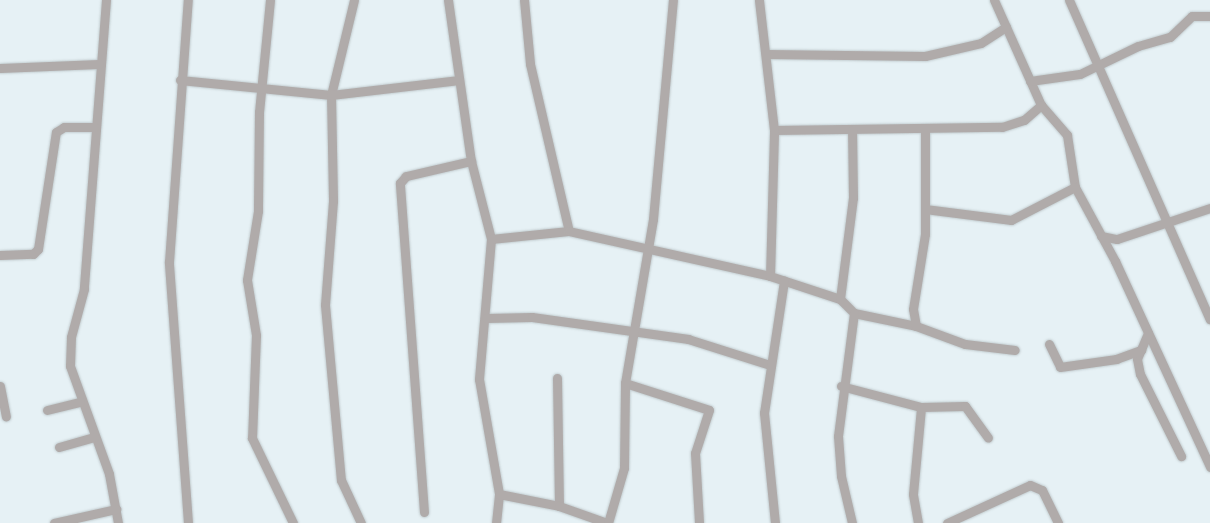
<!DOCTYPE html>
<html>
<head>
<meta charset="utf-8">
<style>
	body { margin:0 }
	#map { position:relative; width:1210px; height:523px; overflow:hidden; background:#e6f1f5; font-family:Lato,sans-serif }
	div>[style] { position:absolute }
	.roads { filter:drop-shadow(0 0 1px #c2cccf) drop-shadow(0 0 1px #c2cccf) }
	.street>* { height:9px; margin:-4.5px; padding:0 4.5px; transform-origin:4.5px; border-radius:4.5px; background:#b0abaa }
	span { translate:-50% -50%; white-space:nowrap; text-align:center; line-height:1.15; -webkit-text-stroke:4.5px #fff; paint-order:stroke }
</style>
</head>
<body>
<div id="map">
	<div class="roads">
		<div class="street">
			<i style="left:106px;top:0;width:290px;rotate:94.4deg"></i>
			<i style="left:84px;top:289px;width:50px;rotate:105.2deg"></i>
			<i style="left:71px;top:337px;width:29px;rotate:92deg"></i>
			<i style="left:70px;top:366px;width:115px;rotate:70.1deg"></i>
			<i style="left:109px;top:474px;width:50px;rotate:79.6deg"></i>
			<i style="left:270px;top:0;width:113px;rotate:95.6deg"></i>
			<i style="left:259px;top:112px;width:99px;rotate:90.6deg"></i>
			<i style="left:258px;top:211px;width:70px;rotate:99.1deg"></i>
			<i style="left:247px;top:280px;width:56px;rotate:80.7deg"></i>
			<i style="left:256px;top:335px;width:103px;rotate:92.2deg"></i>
			<i style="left:252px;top:438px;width:94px;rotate:64.2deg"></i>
			<i style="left:354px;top:0;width:98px;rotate:103.6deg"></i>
			<i style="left:331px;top:95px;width:106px;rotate:88.9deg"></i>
			<i style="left:333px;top:201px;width:104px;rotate:94.4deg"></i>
			<i style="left:325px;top:305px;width:176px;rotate:84.8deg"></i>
			<i style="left:341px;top:480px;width:47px;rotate:65.1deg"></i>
			<i style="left:448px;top:0;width:163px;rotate:81.9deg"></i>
			<i style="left:471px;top:161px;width:81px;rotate:75.6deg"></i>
			<i style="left:491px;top:239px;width:141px;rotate:94.9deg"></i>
			<i style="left:479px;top:379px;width:117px;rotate:80.1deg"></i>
			<i style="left:524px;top:0;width:64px;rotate:84.6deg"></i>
			<i style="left:530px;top:64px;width:171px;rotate:76.9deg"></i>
			<i style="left:994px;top:0;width:115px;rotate:65.9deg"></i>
			<i style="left:1041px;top:105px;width:40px;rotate:49deg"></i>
			<i style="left:1067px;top:135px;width:53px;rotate:81.3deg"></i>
			<i style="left:1075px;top:187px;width:84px;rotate:61.6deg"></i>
			<i style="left:1115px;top:261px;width:227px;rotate:65.2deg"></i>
			<i style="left:1069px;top:0;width:349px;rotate:66.2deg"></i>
			<i style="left:766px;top:54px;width:159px;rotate:0.7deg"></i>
			<i style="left:925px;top:56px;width:57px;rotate:-13.1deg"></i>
			<i style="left:981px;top:43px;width:30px;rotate:-33deg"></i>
			<i style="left:0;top:68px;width:99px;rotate:-2.3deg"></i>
			<i style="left:180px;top:80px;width:152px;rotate:5.7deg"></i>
			<i style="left:331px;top:95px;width:129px;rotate:-6.7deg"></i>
			<i style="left:1030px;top:81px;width:50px;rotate:-8deg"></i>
			<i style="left:1080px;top:74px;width:64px;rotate:-25.8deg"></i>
			<i style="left:1138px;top:46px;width:33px;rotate:-16deg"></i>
			<i style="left:1170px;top:37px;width:30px;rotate:-44deg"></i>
			<i style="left:1192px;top:16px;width:18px"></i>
			<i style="left:774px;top:130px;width:228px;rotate:-0.8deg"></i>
			<i style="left:1002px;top:127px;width:23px;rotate:-18deg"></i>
			<i style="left:1024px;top:120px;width:23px;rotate:-41deg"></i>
			<i style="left:925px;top:209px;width:87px;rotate:7.3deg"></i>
			<i style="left:1011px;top:220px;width:72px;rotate:-27.3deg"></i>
			<i style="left:1101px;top:236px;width:16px;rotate:11deg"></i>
			<i style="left:1117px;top:239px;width:98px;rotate:-18.4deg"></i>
			<i style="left:491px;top:239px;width:78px;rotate:-5.9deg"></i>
			<i style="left:569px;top:231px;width:206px;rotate:12.6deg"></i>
			<i style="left:770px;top:276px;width:146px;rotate:-88.4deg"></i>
			<i style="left:774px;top:130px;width:131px;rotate:-96.6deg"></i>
			<i style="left:0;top:255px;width:33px;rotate:-2deg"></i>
			<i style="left:33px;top:254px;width:7px;rotate:-45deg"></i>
			<i style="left:38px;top:249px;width:118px;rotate:-81.3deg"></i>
			<i style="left:56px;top:132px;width:9px;rotate:-32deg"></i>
			<i style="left:64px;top:127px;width:30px"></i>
			<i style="left:770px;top:276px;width:74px;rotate:18.2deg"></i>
			<i style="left:840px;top:299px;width:20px;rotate:45deg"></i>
			<i style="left:854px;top:313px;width:63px;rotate:11.8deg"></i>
			<i style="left:916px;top:326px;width:52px;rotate:20.2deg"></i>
			<i style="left:965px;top:344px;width:50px;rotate:6.8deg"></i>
			<i style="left:840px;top:299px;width:102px;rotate:-82.7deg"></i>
			<i style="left:853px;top:198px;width:68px;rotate:-90.8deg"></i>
			<i style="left:486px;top:318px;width:46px;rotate:-1.2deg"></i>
			<i style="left:532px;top:317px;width:158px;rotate:8deg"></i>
			<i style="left:688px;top:339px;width:86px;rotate:17.6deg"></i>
			<i style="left:916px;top:326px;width:17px;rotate:-100deg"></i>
			<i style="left:913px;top:309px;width:76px;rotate:-80.9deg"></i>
			<i style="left:925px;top:234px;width:106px;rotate:-90deg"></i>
			<i style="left:1148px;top:333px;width:28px;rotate:113deg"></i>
			<i style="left:1137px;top:359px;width:15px;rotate:79deg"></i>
			<i style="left:1140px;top:374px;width:92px;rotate:63.4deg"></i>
			<i style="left:1049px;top:344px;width:25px;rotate:64deg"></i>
			<i style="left:1060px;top:367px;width:57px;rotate:-8.1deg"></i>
			<i style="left:1116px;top:359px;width:27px;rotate:-20deg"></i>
			<i style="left:557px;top:378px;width:128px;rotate:89.1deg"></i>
			<i style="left:625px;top:383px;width:88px;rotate:17.8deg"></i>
			<i style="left:709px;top:410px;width:45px;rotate:108deg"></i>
			<i style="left:695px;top:453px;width:70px;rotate:86.7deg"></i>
			<i style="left:0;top:386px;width:31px;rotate:79deg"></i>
			<i style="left:841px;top:386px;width:83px;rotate:14.7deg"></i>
			<i style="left:921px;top:407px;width:44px;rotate:-1.3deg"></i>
			<i style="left:965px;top:406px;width:39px;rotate:54deg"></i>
			<i style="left:47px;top:410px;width:34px;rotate:-14deg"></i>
			<i style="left:59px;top:447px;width:37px;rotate:-16deg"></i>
			<i style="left:424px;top:512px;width:330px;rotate:-94.2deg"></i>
			<i style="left:400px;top:183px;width:9px;rotate:-49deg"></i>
			<i style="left:406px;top:176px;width:67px;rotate:-13deg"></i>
			<i style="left:54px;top:523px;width:64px;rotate:-12.7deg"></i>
			<i style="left:188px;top:523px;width:262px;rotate:-94.2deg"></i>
			<i style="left:169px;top:262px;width:263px;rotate:-85.9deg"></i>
			<i style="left:496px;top:523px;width:29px;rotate:-84deg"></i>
			<i style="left:499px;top:494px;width:61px;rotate:11.3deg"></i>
			<i style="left:559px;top:506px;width:51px;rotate:19.5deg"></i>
			<i style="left:608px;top:523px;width:57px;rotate:-73.8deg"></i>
			<i style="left:624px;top:468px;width:85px;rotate:-89.3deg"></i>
			<i style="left:625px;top:383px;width:166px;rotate:-80.3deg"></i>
			<i style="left:653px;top:219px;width:220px;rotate:-84.8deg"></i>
			<i style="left:775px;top:523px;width:111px;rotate:-95.7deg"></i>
			<i style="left:764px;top:413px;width:134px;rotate:-81.4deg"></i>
			<i style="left:852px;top:523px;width:48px;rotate:-103.2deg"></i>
			<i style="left:841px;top:476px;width:40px;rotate:-94.3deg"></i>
			<i style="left:838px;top:436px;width:124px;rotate:-82.6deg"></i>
			<i style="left:918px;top:523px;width:29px;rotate:-100deg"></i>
			<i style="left:913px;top:494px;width:87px;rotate:-84.7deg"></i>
			<i style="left:947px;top:523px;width:91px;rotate:-24.6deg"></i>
			<i style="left:1030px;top:485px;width:13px;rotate:23deg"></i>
			<i style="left:1042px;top:490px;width:37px;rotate:64deg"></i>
		</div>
	</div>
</div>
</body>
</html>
